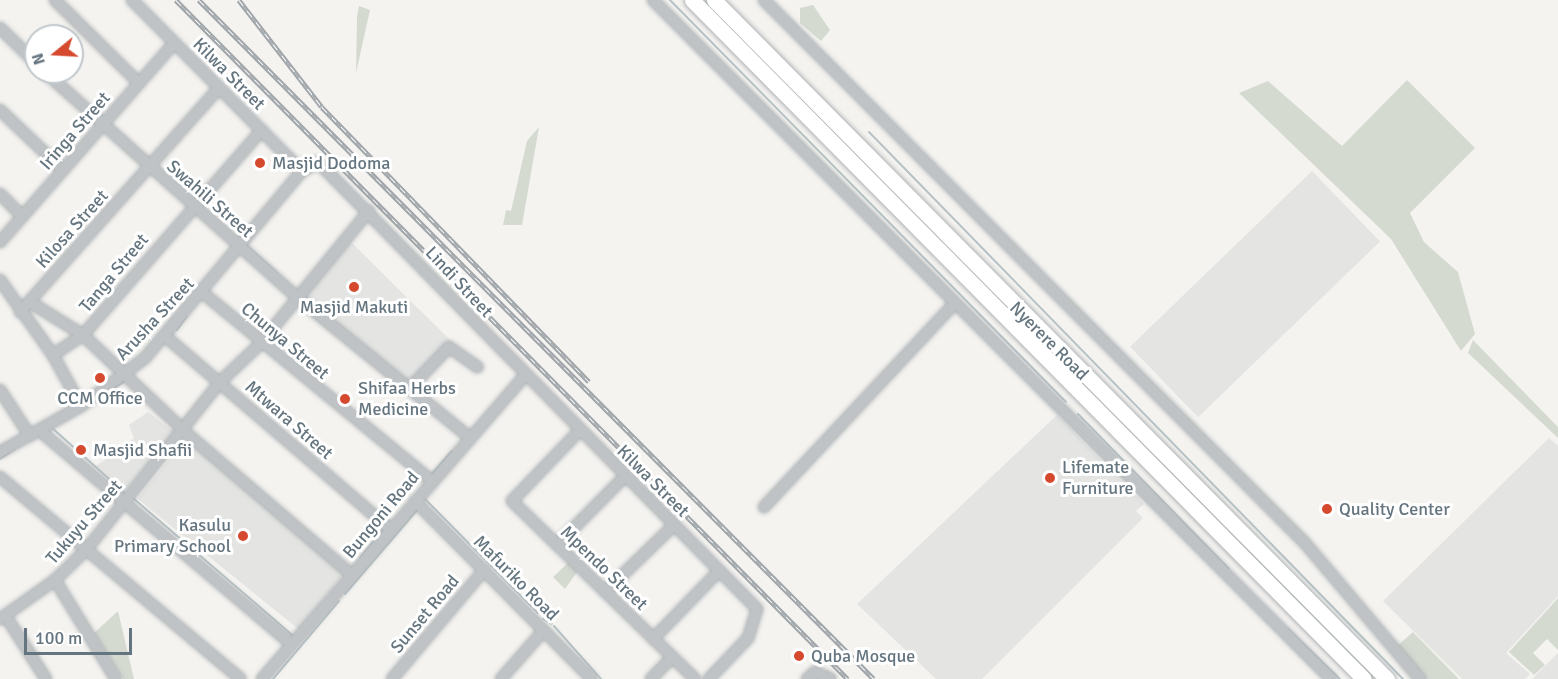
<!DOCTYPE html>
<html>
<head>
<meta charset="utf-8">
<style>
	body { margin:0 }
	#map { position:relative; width:1558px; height:679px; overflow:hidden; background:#f4f3f0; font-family:Signika,sans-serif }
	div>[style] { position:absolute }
	.built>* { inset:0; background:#e4e5e3; transform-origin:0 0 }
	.green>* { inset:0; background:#d5dad1 }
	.stream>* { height:2px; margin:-1px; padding:0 1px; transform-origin:1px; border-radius:1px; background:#b6c2c5 }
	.roads { filter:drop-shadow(0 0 2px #b0b4b6) drop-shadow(0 0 2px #b0b4b6) }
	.minor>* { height:10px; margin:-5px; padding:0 5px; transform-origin:5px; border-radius:5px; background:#bfc3c6 }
	.highway>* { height:15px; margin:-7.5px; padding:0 7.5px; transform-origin:7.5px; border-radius:7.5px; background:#fff }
	.rail>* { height:4.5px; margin-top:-2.25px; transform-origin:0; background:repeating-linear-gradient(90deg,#fff 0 7px,#9fa5a9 0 14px); box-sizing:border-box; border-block:2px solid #9fa5a9 }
	.dots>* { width:16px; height:16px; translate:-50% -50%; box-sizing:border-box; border:3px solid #fff; border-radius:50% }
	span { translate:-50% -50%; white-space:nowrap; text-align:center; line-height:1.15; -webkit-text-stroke:6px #fff; paint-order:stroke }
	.street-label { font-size:18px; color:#65757f }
	.poi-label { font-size:18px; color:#65757f }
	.left { translate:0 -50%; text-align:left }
	.right { translate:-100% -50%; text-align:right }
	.north { position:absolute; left:24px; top:24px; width:60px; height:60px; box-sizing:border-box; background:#fff; border:2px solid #c1c8cc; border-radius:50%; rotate:252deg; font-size:16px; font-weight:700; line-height:24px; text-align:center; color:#65757f }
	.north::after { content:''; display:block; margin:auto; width:21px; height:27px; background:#d5492e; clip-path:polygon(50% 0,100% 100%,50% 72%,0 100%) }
	.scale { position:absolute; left:24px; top:628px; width:108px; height:27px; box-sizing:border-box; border:3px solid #65757f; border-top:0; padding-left:8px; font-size:18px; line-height:21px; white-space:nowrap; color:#65757f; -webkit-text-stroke:4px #fff; paint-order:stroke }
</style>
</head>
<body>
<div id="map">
	<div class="built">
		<i style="left:1312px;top:171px;width:98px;height:253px;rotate:46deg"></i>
		<i style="clip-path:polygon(351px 242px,453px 343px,407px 385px,299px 294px)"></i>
		<i style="clip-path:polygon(148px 412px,175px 433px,125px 491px,96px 466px,134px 438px,129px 425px)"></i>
		<i style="clip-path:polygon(1057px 415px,1144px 504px,1136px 511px,1143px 518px,982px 679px,936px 679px,857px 604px)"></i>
		<i style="clip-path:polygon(1549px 438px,1558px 446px,1558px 596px,1506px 653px,1530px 674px,1525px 679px,1462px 679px,1383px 601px)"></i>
		<i style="left:186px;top:439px;width:207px;height:77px;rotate:39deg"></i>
		<i style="clip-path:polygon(1558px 653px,1558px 679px,1532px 679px)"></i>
	</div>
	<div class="green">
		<i style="clip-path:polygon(813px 5px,830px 30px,821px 41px,800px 23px,800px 8px)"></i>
		<i style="clip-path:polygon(359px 6px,370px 10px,356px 73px,357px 16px)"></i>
		<i style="clip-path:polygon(1407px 80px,1475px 148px,1410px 213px,1424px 242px,1458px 272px,1475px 334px,1461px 351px,1391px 239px,1239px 93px,1268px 81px,1342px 146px)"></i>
		<i style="clip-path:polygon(539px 127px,522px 225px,503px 225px,506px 210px,511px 211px,527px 141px)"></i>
		<i style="clip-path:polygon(1473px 340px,1558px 427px,1558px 438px,1468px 353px)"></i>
		<i style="clip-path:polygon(572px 559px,580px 568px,565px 589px,553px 577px)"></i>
		<i style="clip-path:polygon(1558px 598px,1558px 650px,1547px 639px,1533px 653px,1545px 665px,1534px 675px,1509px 652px)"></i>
		<i style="clip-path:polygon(118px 611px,134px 679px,123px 679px,94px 633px)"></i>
		<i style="clip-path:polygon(1413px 632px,1459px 679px,1424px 679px,1395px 648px)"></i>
	</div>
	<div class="stream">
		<i style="left:670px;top:0;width:564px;rotate:45.43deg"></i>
		<i style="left:869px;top:132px;width:764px;rotate:45.69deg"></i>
		<i style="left:246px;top:245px;width:42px;rotate:42.1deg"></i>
		<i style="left:177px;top:330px;width:17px;rotate:-54deg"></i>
		<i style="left:114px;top:388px;width:13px;rotate:-32deg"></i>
		<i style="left:1078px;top:414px;width:216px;rotate:45.7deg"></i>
		<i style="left:51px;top:427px;width:101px;rotate:41.8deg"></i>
		<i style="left:0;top:459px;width:18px;rotate:-34deg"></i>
		<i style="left:430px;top:476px;width:33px;rotate:-49deg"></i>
		<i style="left:133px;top:498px;width:210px;rotate:40.7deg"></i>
		<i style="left:424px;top:498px;width:162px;rotate:45.3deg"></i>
		<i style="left:360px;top:558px;width:36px;rotate:-51deg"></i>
		<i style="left:345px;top:594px;width:113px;rotate:-49.3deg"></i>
		<i style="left:543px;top:619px;width:10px;rotate:29deg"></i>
		<i style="left:554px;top:626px;width:71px;rotate:48.4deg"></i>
		<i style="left:1288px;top:629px;width:72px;rotate:43.9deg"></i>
		<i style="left:273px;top:679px;width:102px;rotate:-49.8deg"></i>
	</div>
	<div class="roads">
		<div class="minor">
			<i style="left:55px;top:0;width:118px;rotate:44.7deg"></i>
			<i style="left:132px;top:0;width:241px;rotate:45.2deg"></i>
			<i style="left:653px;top:0;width:960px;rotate:45.04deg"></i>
			<i style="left:764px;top:0;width:767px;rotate:45.11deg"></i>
			<i style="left:1305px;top:543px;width:178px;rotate:49.8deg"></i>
			<i style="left:0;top:28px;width:50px;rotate:44.2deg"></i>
			<i style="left:45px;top:72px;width:338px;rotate:41.8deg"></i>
			<i style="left:297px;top:297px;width:222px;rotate:39.1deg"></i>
			<i style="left:0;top:110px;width:87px;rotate:43.6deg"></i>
			<i style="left:0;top:194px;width:31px;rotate:45deg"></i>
			<i style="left:0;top:242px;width:264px;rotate:-48.8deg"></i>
			<i style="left:0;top:280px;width:92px;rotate:54.8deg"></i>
			<i style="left:53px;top:355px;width:58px;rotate:61.2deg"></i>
			<i style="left:203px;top:293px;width:296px;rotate:39.4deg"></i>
			<i style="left:30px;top:302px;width:62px;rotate:31.9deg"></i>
			<i style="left:83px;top:335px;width:139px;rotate:43.5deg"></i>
			<i style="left:184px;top:431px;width:221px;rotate:40.6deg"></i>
			<i style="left:20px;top:312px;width:300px;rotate:-48.4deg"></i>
			<i style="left:165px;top:336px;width:298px;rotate:40.6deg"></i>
			<i style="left:53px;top:355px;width:36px;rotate:-34deg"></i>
			<i style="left:83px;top:335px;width:272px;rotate:-48.9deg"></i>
			<i style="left:409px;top:389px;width:58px;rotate:-46.4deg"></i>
			<i style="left:449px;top:347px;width:35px;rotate:35deg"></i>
			<i style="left:0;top:390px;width:55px;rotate:56.9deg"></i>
			<i style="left:39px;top:430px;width:331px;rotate:40.3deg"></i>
			<i style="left:580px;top:430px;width:98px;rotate:133.8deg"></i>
			<i style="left:512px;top:501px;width:255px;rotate:44.2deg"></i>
			<i style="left:0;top:452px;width:93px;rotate:-29.6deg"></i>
			<i style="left:81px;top:406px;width:80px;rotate:-36.9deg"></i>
			<i style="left:145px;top:358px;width:244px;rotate:-50deg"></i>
			<i style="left:302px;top:171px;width:18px;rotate:-29deg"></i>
			<i style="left:318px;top:162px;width:627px;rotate:45.52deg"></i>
			<i style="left:757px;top:609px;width:30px;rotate:107deg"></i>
			<i style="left:748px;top:638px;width:57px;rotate:133.6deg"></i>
			<i style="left:0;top:477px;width:314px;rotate:40deg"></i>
			<i style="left:415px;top:501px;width:251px;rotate:45.2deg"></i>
			<i style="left:764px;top:507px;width:278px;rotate:-46.9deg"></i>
			<i style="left:557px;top:545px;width:97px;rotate:-45.4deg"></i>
			<i style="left:55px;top:580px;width:116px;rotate:58.4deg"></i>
			<i style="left:605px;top:592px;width:96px;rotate:-44.2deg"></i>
			<i style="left:5px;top:615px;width:76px;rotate:57.4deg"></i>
			<i style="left:0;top:619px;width:67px;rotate:-35.3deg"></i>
			<i style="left:55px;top:580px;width:43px;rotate:-44.1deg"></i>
			<i style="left:86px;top:550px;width:215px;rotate:-51.4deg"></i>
			<i style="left:220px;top:382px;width:55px;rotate:-43.5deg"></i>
			<i style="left:260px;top:344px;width:172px;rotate:-50.7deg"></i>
			<i style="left:653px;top:639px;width:95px;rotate:-45.9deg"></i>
			<i style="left:262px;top:679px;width:403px;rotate:-49.1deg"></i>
			<i style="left:392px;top:679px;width:143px;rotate:-49.8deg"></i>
			<i style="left:501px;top:679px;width:65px;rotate:-48.7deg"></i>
			<i style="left:651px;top:679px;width:30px;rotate:-46deg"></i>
			<i style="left:807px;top:679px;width:11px;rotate:-41deg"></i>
			<i style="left:815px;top:672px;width:17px;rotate:24deg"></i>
		</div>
		<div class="highway">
			<i style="left:692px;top:0;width:955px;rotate:45.3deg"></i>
			<i style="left:714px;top:0;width:956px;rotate:45.25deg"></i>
		</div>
	</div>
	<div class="rail">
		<i style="left:176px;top:0;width:955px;rotate:45.3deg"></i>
		<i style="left:199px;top:0;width:957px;rotate:45.17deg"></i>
		<i style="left:239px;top:0;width:135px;rotate:52.2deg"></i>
		<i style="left:322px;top:107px;width:383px;rotate:45.8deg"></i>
	</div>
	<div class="dots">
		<i style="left:260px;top:163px;background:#d5492e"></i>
		<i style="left:354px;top:287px;background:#d5492e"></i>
		<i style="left:100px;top:378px;background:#d5492e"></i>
		<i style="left:345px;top:399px;background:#d5492e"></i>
		<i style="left:81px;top:450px;background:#d5492e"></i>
		<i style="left:1050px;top:478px;background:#d5492e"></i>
		<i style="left:1327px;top:509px;background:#d5492e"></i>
		<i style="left:243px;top:536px;background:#d5492e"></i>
		<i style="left:799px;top:656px;background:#d5492e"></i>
	</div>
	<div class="street-label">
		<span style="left:229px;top:74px;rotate:45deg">Kilwa Street</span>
		<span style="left:75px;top:131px;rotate:-49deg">Iringa Street</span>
		<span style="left:210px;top:199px;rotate:41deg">Swahili Street</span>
		<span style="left:72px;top:229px;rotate:-48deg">Kilosa Street</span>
		<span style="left:114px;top:273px;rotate:-50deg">Tanga Street</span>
		<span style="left:459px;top:282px;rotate:47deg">Lindi Street</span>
		<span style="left:155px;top:319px;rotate:-47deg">Arusha Street</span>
		<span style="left:285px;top:341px;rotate:40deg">Chunya Street</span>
		<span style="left:1049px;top:341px;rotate:45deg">Nyerere Road</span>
		<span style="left:289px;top:420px;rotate:41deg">Mtwara Street</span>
		<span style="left:653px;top:481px;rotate:45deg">Kilwa Street</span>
		<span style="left:381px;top:515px;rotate:-50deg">Bungoni Road</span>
		<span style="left:84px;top:522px;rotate:-49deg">Tukuyu Street</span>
		<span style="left:604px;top:568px;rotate:44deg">Mpendo Street</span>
		<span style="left:516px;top:578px;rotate:45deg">Mafuriko Road</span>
		<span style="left:425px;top:614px;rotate:-50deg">Sunset Road</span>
	</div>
	<div class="poi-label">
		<span class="left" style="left:272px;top:163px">Masjid Dodoma</span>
		<span style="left:354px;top:307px">Masjid Makuti</span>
		<span class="left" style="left:358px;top:399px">Shifaa Herbs<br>Medicine</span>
		<span style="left:100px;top:398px">CCM Office</span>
		<span class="left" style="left:93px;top:450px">Masjid Shafii</span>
		<span class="left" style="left:1062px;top:478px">Lifemate<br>Furniture</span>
		<span class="left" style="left:1339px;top:509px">Quality Center</span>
		<span class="right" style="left:231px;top:536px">Kasulu<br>Primary School</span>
		<span class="left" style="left:811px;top:656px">Quba Mosque</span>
	</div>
	<div class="north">N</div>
	<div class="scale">100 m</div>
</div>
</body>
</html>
